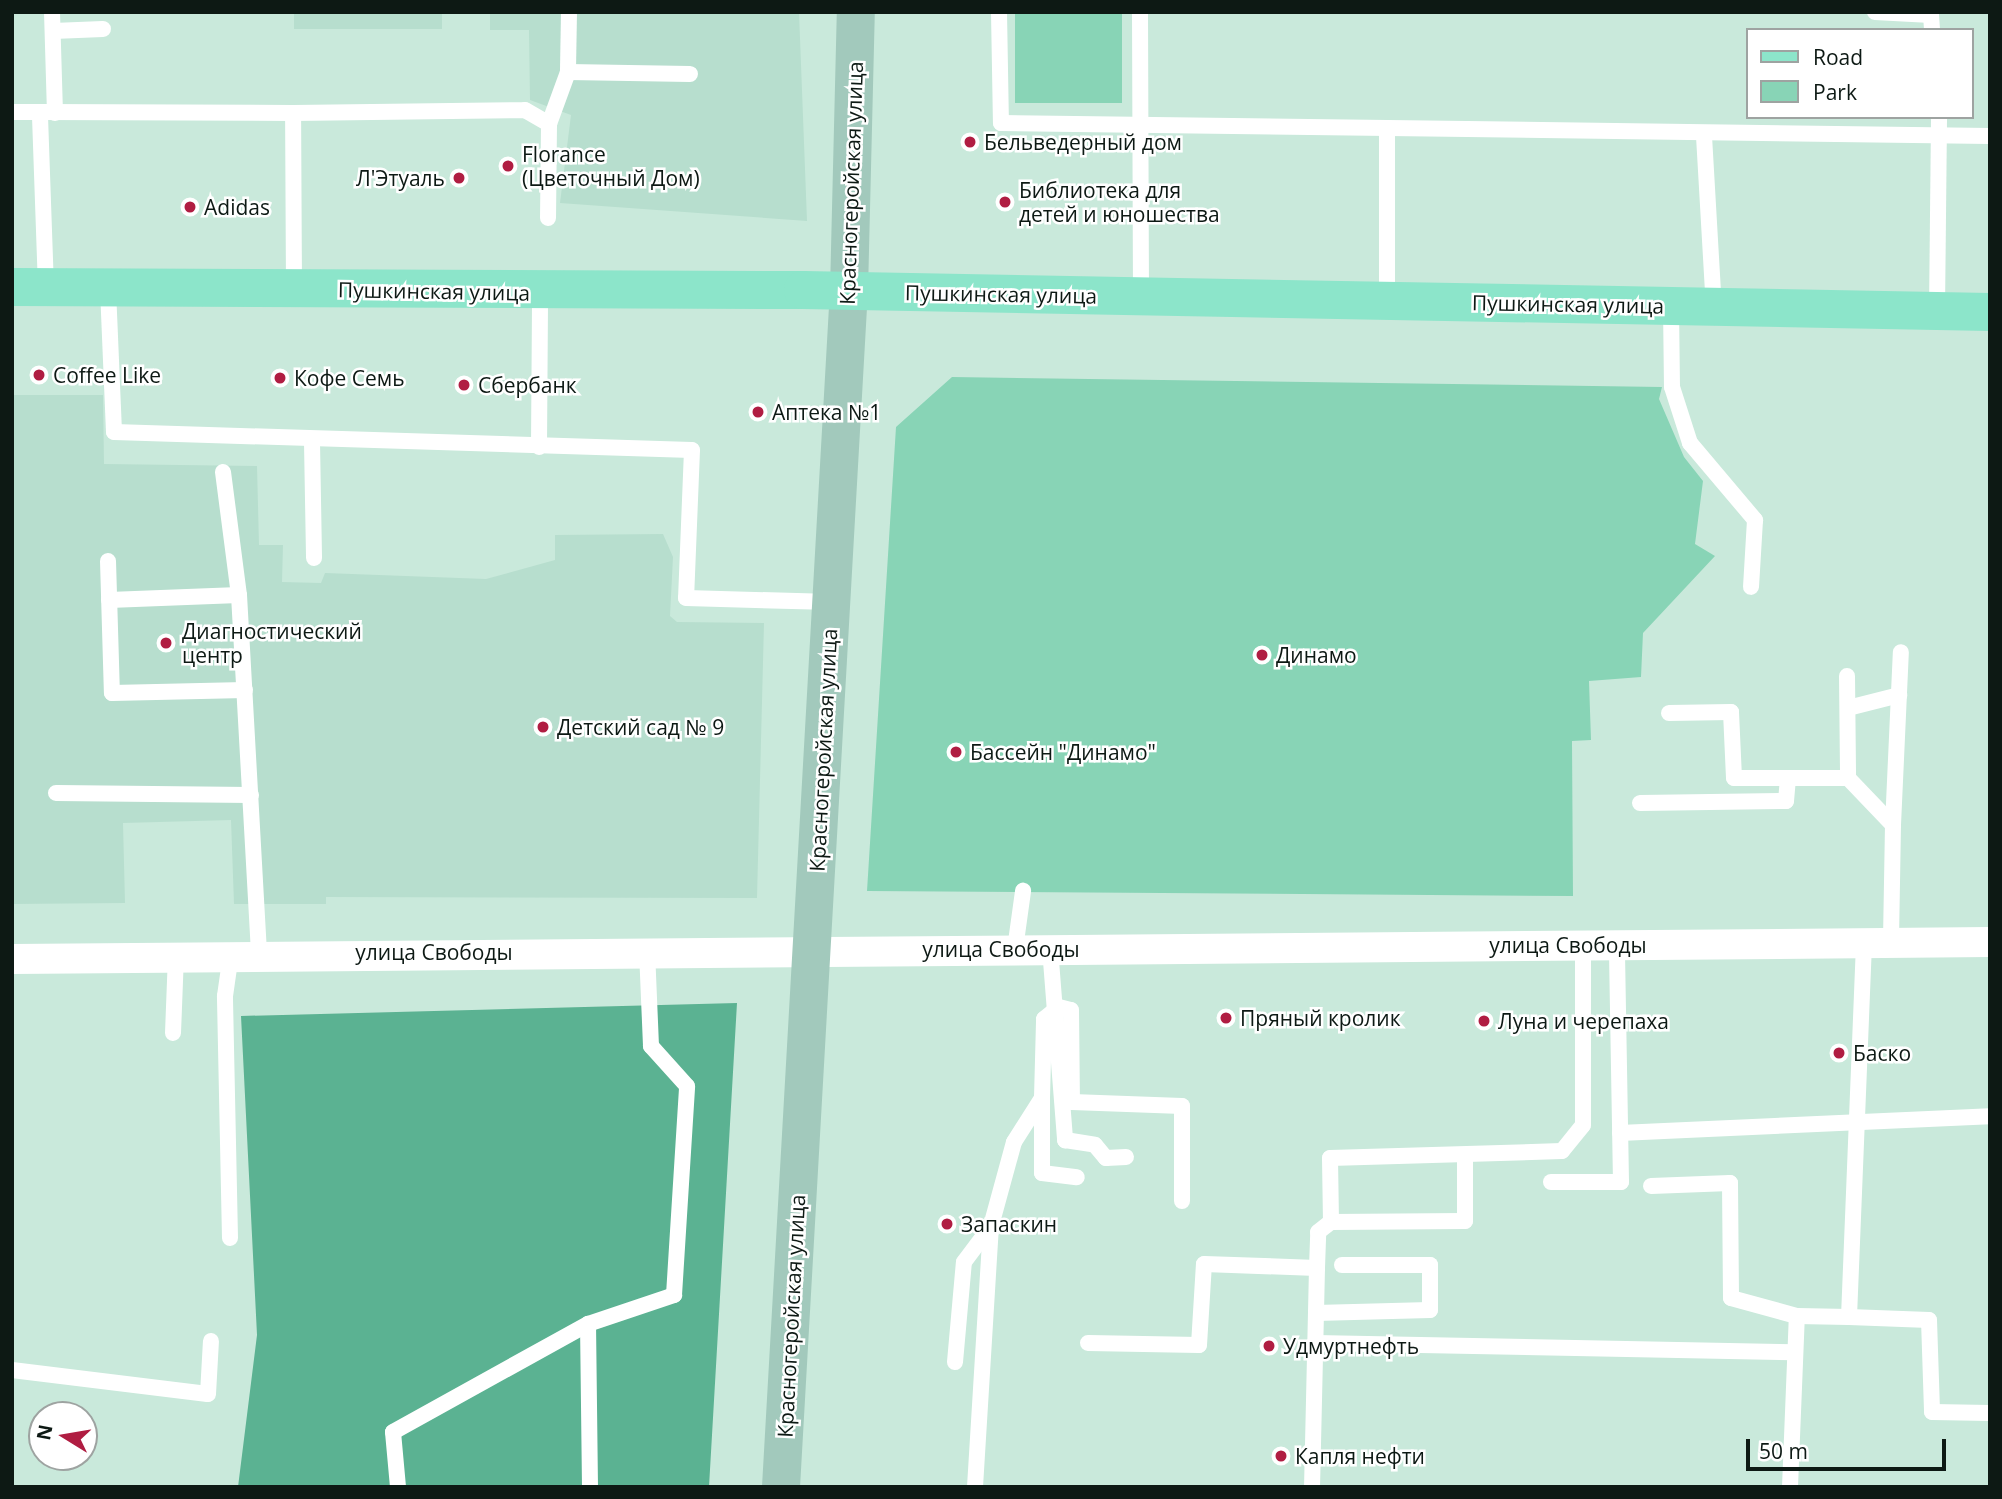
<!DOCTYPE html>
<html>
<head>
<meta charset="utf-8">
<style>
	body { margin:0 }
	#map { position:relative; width:2002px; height:1499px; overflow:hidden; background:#c9e9db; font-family:"Open Sans",sans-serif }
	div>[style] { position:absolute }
	.built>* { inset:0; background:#b7dece; transform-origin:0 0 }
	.green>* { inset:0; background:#88d4b6; transform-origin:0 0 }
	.forest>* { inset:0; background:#5bb292 }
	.lane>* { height:16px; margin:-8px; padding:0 8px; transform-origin:8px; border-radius:8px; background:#fff }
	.street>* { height:30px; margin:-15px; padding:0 15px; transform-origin:15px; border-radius:15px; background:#fff }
	.secondary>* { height:38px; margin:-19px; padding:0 19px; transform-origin:19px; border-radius:19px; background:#a2c9bc }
	.primary>* { height:38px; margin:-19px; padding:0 19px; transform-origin:19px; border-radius:19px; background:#8ce5ca }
	.dots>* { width:19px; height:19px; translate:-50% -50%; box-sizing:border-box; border:4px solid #fff; border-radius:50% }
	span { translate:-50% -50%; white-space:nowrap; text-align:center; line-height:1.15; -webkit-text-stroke:5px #fff; paint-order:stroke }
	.poi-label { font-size:21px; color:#0d1914 }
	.left { translate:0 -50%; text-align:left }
	.right { translate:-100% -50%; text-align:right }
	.street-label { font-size:21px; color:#0d1914 }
	.frame { position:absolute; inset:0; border:14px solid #0d1914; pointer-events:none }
	.legend { position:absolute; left:1746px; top:28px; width:228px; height:91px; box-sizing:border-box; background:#fff; border:2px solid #9ea3a1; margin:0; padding:9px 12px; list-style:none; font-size:21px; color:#0d1914 }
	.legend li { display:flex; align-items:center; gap:14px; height:35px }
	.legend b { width:35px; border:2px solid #9ea3a1 }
	.north { position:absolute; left:28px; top:1401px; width:70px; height:70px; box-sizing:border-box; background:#fff; border:2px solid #9ea3a1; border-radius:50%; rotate:281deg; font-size:19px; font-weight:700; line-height:28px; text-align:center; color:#0d1914 }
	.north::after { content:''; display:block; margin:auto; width:24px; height:32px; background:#b01d42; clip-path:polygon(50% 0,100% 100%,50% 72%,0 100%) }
	.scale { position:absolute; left:1746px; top:1439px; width:200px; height:32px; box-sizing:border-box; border:4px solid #0d1914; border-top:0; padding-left:9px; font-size:21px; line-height:24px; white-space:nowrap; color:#0d1914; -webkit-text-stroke:5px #fff; paint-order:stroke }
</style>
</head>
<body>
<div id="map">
	<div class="built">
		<i style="left:294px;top:12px;width:148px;height:17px"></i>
		<i style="clip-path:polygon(490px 12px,799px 12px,807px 221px,560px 203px,571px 115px,530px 100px,529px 30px,490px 30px)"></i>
		<i style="clip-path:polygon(12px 395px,103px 395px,104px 464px,257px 466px,259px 545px,283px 545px,282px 582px,321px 583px,325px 573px,486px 579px,555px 560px,555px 535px,663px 534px,673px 557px,670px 616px,677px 622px,764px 623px,757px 898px,326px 897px,326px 904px,234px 904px,231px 820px,123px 823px,125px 903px,12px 904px)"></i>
	</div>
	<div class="green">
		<i style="left:1015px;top:12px;width:107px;height:91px"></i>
		<i style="clip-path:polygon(952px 377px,1662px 387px,1659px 399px,1684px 457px,1703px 481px,1695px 544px,1715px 556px,1643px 633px,1641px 677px,1589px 681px,1591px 740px,1572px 741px,1573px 896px,867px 891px,896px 427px)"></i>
	</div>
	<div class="forest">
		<i style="clip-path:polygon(737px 1003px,709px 1487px,238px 1487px,257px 1335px,241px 1016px)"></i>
	</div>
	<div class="lane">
		<i style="left:52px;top:12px;width:101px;rotate:88.3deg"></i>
		<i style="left:569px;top:12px;width:60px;rotate:91deg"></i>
		<i style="left:568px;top:72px;width:122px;rotate:0.9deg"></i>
		<i style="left:999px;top:12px;width:111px;rotate:89deg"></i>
		<i style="left:1001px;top:123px;width:989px;rotate:0.75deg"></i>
		<i style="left:1140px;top:12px;width:285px;rotate:89.8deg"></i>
		<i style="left:1875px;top:12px;width:56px;rotate:3.1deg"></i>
		<i style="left:1931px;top:15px;width:15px;rotate:86deg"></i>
		<i style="left:53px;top:31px;width:50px;rotate:-2.3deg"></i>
		<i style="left:12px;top:112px;width:28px"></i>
		<i style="left:549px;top:124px;width:55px;rotate:-69.9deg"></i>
		<i style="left:1704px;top:136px;width:171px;rotate:86.7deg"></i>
		<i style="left:46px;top:288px;width:176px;rotate:-92deg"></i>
		<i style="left:40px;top:112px;width:253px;rotate:0.2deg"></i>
		<i style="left:108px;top:289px;width:143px;rotate:87.6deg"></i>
		<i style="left:114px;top:432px;width:578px;rotate:1.78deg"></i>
		<i style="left:692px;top:450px;width:148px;rotate:92.3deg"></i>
		<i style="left:686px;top:598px;width:146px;rotate:1.6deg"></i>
		<i style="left:294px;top:289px;width:176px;rotate:-90.3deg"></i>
		<i style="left:293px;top:113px;width:232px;rotate:-0.7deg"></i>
		<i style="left:525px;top:110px;width:28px;rotate:30deg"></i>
		<i style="left:549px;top:124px;width:94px;rotate:90.6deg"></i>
		<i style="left:1387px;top:301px;width:171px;rotate:-90deg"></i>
		<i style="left:1671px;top:306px;width:81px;rotate:89.3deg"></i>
		<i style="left:1672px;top:387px;width:59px;rotate:72.2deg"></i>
		<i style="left:1690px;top:443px;width:101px;rotate:49.8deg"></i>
		<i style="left:1755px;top:520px;width:67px;rotate:93.4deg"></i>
		<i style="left:1937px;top:311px;width:194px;rotate:-89.4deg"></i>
		<i style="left:312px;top:442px;width:116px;rotate:89deg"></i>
		<i style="left:539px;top:447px;width:155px;rotate:-89.6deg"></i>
		<i style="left:223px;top:472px;width:124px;rotate:82.6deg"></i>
		<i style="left:239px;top:595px;width:359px;rotate:86.8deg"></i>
		<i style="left:108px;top:561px;width:132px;rotate:88.3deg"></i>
		<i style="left:112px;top:693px;width:133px;rotate:-1.3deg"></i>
		<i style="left:109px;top:600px;width:130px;rotate:-2.2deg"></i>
		<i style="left:1847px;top:676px;width:102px;rotate:89.4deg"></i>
		<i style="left:1848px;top:708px;width:53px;rotate:-14.3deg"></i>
		<i style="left:1669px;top:713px;width:62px;rotate:-0.9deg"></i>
		<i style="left:1731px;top:712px;width:66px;rotate:87.4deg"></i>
		<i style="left:1734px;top:778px;width:114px"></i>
		<i style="left:1848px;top:778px;width:65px;rotate:46.2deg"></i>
		<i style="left:1893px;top:825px;width:118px;rotate:91deg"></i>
		<i style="left:56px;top:793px;width:195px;rotate:0.6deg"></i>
		<i style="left:1640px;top:803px;width:146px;rotate:-0.8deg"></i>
		<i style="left:1786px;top:801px;width:23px;rotate:-85deg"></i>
		<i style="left:1893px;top:825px;width:173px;rotate:-87.4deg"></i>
		<i style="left:1050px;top:948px;width:193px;rotate:85.5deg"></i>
		<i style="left:1065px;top:1140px;width:30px;rotate:9deg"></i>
		<i style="left:1095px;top:1145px;width:17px;rotate:50deg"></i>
		<i style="left:1106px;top:1158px;width:20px;rotate:-3deg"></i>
		<i style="left:1015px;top:949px;width:59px;rotate:-82.1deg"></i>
		<i style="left:1059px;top:1007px;width:12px;rotate:14deg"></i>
		<i style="left:1071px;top:1010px;width:92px;rotate:89.4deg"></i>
		<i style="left:1072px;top:1102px;width:110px;rotate:2.1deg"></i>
		<i style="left:1182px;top:1106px;width:95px;rotate:90deg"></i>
		<i style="left:173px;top:1033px;width:78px;rotate:-87.8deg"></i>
		<i style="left:1042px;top:1098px;width:75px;rotate:90deg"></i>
		<i style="left:1042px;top:1173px;width:35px;rotate:7deg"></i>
		<i style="left:1620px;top:1133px;width:370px;rotate:-2.6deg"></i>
		<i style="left:1465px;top:1156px;width:65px;rotate:90deg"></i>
		<i style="left:1465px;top:1221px;width:134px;rotate:179.6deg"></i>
		<i style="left:1331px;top:1222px;width:64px;rotate:-90.9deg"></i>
		<i style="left:1330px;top:1158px;width:232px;rotate:-1.7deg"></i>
		<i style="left:1562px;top:1151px;width:33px;rotate:-51deg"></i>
		<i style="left:1583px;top:1125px;width:180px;rotate:-90deg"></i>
		<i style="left:1551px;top:1182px;width:70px"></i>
		<i style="left:1621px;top:1182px;width:237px;rotate:-91deg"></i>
		<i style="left:1651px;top:1186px;width:79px;rotate:-2.2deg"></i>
		<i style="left:1730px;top:1183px;width:115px;rotate:89.5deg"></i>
		<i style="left:1731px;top:1298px;width:68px;rotate:15.3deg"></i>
		<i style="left:230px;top:1238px;width:242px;rotate:-91.2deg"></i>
		<i style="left:225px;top:996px;width:42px;rotate:-81.9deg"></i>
		<i style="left:1317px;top:1268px;width:36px;rotate:-88deg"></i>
		<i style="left:1318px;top:1232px;width:16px;rotate:-38deg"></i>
		<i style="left:1316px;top:1313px;width:114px;rotate:-1.5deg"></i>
		<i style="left:1430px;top:1310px;width:45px;rotate:-90deg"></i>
		<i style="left:1430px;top:1265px;width:88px;rotate:180deg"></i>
		<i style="left:1849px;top:1317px;width:80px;rotate:2.1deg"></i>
		<i style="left:1929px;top:1320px;width:92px;rotate:88.1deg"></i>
		<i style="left:1932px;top:1412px;width:58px;rotate:1deg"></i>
		<i style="left:1088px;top:1343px;width:111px;rotate:1deg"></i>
		<i style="left:1199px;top:1345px;width:81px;rotate:-86.5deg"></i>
		<i style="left:1204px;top:1264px;width:113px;rotate:2deg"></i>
		<i style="left:1317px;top:1268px;width:219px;rotate:91.3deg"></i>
		<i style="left:1315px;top:1343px;width:480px;rotate:1.1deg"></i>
		<i style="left:955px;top:1362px;width:100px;rotate:-84.9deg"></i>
		<i style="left:964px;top:1262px;width:45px;rotate:-53.1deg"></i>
		<i style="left:12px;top:1370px;width:197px;rotate:7deg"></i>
		<i style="left:208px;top:1394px;width:53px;rotate:-86.8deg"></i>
		<i style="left:398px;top:1487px;width:55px;rotate:-95.2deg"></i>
		<i style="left:393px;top:1432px;width:223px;rotate:-29deg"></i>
		<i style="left:590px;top:1487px;width:163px;rotate:-90.7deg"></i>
		<i style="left:588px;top:1324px;width:91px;rotate:-18.6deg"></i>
		<i style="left:674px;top:1295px;width:209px;rotate:-86.4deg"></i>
		<i style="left:687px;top:1086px;width:54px;rotate:-132deg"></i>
		<i style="left:651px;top:1046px;width:95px;rotate:-92.4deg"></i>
		<i style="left:975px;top:1487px;width:261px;rotate:-86.5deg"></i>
		<i style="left:991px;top:1226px;width:87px;rotate:-74.7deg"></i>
		<i style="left:1014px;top:1142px;width:52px;rotate:-57.5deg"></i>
		<i style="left:1042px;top:1098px;width:79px;rotate:-88.5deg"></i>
		<i style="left:1044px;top:1019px;width:19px;rotate:-39deg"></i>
		<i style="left:1790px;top:1487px;width:171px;rotate:-87.7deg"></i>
		<i style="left:1797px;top:1316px;width:52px;rotate:1.1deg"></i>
		<i style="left:1849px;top:1317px;width:374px;rotate:-87.7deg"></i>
	</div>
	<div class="street">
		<i style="left:12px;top:959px;width:1978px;rotate:-0.49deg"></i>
	</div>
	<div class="secondary">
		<i style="left:781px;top:1487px;width:1198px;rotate:-86.75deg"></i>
		<i style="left:849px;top:291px;width:279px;rotate:-88.6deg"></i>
	</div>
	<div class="primary">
		<i style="left:12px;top:287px;width:791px;rotate:0.22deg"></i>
		<i style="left:803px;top:290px;width:1187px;rotate:1.06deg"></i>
	</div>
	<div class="dots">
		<i style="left:970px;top:142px;background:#b01d42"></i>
		<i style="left:508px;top:166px;background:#b01d42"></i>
		<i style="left:459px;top:178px;background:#b01d42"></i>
		<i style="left:1005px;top:202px;background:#b01d42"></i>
		<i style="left:190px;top:207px;background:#b01d42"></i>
		<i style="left:39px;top:375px;background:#b01d42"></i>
		<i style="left:280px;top:378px;background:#b01d42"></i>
		<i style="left:464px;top:385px;background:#b01d42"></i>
		<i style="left:758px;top:412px;background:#b01d42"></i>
		<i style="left:166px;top:643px;background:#b01d42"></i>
		<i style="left:1262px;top:655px;background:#b01d42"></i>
		<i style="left:543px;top:727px;background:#b01d42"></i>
		<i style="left:956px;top:752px;background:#b01d42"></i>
		<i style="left:1226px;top:1018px;background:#b01d42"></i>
		<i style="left:1484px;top:1021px;background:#b01d42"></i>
		<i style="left:1839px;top:1053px;background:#b01d42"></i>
		<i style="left:947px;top:1224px;background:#b01d42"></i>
		<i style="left:1269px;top:1346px;background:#b01d42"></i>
		<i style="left:1281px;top:1456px;background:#b01d42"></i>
	</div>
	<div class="poi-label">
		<span class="left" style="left:984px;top:142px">Бельведерный дом</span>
		<span class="left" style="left:522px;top:166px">Florance<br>(Цветочный Дом)</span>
		<span class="right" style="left:445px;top:178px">Л'Этуаль</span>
		<span class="left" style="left:1019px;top:202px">Библиотека для<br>детей и юношества</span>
		<span class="left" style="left:204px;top:207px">Adidas</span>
		<span class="left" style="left:53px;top:375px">Coffee Like</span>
		<span class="left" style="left:294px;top:378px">Кофе Семь</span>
		<span class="left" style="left:478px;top:385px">Сбербанк</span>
		<span class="left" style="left:772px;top:412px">Аптека №1</span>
		<span class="left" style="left:182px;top:643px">Диагностический<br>центр</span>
		<span class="left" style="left:1276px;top:655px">Динамо</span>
		<span class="left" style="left:557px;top:727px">Детский сад № 9</span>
		<span class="left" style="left:970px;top:752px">Бассейн "Динамо"</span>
		<span class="left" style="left:1240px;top:1018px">Пряный кролик</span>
		<span class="left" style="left:1498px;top:1021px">Луна и черепаха</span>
		<span class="left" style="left:1853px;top:1053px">Баско</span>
		<span class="left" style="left:961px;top:1224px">Запаскин</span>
		<span class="left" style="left:1283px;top:1346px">Удмуртнефть</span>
		<span class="left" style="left:1295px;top:1456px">Капля нефти</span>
	</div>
	<div class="street-label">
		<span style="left:851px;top:183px;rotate:-88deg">Красногеройская улица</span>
		<span style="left:434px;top:291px;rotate:1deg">Пушкинская улица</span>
		<span style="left:1001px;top:294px;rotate:1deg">Пушкинская улица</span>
		<span style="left:1568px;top:304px;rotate:1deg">Пушкинская улица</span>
		<span style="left:823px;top:750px;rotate:-87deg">Красногеройская улица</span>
		<span style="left:1568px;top:945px">улица Свободы</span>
		<span style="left:1001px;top:949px">улица Свободы</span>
		<span style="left:434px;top:952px">улица Свободы</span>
		<span style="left:791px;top:1316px;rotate:-87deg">Красногеройская улица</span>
	</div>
	<div class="frame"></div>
	<ul class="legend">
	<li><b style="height:9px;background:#8ce5ca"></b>Road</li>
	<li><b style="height:19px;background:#88d4b6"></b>Park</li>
	</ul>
	<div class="north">N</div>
	<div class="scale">50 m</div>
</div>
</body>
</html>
